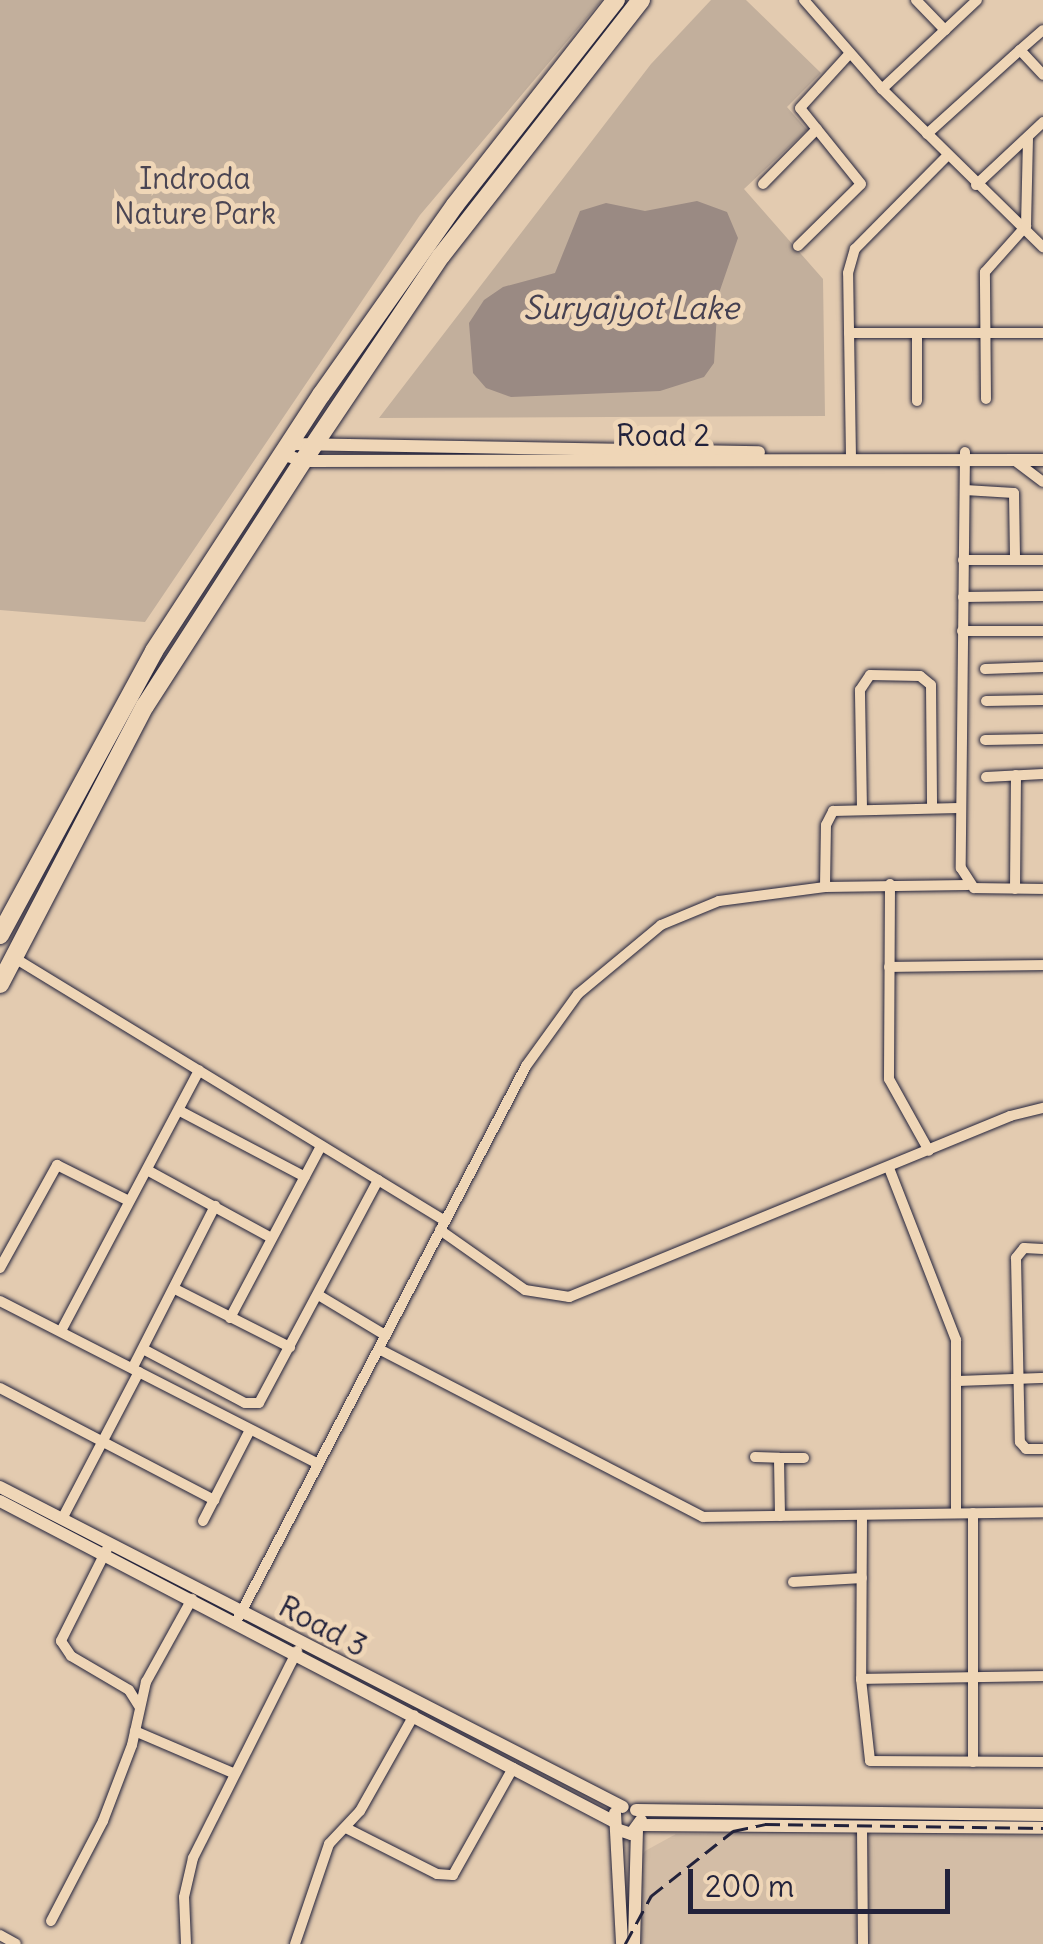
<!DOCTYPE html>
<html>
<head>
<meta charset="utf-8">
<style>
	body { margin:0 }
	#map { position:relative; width:1043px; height:1944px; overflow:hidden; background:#e3cbb0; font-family:Delius,sans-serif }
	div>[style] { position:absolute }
	.built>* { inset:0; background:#d3bda6 }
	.green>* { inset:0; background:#c2af9c }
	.water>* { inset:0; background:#9a8a83 }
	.roads { filter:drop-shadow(0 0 2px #22223b) drop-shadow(0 0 2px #22223b) }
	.minor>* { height:10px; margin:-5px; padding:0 5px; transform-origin:5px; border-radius:5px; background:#efd6b7 }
	.tertiary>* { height:12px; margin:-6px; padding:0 6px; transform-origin:6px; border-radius:6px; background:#efd6b7 }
	.trunk>* { height:18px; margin:-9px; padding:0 9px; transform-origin:9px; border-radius:9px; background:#efd6b7 }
	.rail>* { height:2.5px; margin-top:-1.25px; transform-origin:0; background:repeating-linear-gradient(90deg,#22223b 0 15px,transparent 0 23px) }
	span { translate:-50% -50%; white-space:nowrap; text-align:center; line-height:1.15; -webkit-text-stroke:10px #efd6b7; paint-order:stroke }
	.park-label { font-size:30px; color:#4a4553 }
	.street-label { font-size:30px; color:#22223b }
	.water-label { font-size:32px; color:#464151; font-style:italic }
	.scale { position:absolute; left:688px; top:1869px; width:262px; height:45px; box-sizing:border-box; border:5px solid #22223b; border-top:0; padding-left:12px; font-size:30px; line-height:35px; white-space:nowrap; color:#22223b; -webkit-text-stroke:8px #efd6b7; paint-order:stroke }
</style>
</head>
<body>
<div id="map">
	<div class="built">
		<i style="clip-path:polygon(676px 1834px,1043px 1836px,1043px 1944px,637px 1944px,636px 1864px,645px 1851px)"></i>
	</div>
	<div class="green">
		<i style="clip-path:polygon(0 0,602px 0,420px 215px,145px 622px,0 610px)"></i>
		<i style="clip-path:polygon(711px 0,746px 0,821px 73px,787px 107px,807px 130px,744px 189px,823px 279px,825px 416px,379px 418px,651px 64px)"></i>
	</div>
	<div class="water">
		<i style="clip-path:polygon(697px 201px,727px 212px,738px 238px,718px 296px,714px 363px,704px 377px,660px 391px,511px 397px,486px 388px,473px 373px,469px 323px,484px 300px,503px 287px,555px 273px,580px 211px,606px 203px,645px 211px)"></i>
	</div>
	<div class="roads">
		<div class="minor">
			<i style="left:804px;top:0;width:118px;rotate:48.8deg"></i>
			<i style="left:882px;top:89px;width:226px;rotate:44.5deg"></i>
			<i style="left:916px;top:0;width:42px;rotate:46deg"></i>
			<i style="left:1020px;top:50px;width:30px;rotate:-41deg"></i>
			<i style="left:882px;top:89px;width:130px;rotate:-43.1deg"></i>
			<i style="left:927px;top:134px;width:125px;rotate:-42.1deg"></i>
			<i style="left:1020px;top:50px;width:34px;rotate:47deg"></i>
			<i style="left:763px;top:184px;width:77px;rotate:-45.5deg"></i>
			<i style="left:976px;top:185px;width:92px;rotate:-43.2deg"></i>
			<i style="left:798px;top:246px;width:88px;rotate:-44.5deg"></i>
			<i style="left:861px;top:184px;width:97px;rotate:-128.8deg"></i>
			<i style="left:800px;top:108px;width:74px;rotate:-47.7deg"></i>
			<i style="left:849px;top:333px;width:194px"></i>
			<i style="left:986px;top:399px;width:127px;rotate:-90.5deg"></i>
			<i style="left:985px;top:272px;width:62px;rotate:-48.3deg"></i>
			<i style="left:1026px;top:226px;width:89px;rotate:-88.7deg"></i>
			<i style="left:917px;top:401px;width:68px;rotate:-90deg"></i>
			<i style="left:965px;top:452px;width:416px;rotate:90.6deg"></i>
			<i style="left:961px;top:868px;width:24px;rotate:57deg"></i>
			<i style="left:974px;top:888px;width:69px;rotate:0.8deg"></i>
			<i style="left:851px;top:458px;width:185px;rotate:-90.9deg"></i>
			<i style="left:848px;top:273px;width:25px;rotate:-74deg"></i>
			<i style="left:855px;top:249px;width:131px;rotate:-45.3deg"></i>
			<i style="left:1014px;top:460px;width:36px;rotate:37deg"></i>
			<i style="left:965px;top:490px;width:49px;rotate:3.5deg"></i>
			<i style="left:1014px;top:493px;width:67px;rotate:89.1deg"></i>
			<i style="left:963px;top:560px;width:80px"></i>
			<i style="left:963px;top:597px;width:80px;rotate:-0.7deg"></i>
			<i style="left:962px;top:631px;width:81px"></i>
			<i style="left:985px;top:669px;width:58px;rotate:-2deg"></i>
			<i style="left:986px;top:701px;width:57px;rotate:-1deg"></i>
			<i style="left:985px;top:740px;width:58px;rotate:-1deg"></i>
			<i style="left:986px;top:777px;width:57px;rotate:-3deg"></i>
			<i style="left:862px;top:809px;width:119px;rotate:-91deg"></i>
			<i style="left:860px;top:690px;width:18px;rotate:-56deg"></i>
			<i style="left:870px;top:675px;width:50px;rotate:1.1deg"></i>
			<i style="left:920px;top:676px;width:14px;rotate:39deg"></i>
			<i style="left:931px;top:685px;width:123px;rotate:89.5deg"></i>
			<i style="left:890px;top:884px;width:195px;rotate:90.3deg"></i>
			<i style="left:889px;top:1079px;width:82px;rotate:60.9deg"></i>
			<i style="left:825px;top:887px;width:62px;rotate:-89.1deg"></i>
			<i style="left:826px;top:825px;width:16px;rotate:-63deg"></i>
			<i style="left:833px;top:811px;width:126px;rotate:-1.4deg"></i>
			<i style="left:1015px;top:889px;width:114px;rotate:-89.5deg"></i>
			<i style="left:13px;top:957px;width:506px;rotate:31.43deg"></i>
			<i style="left:889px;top:967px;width:154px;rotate:-0.7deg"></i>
			<i style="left:180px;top:1111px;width:141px;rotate:27.8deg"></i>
			<i style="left:889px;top:1168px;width:185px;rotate:68.7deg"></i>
			<i style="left:956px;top:1340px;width:173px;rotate:90deg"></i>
			<i style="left:147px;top:1170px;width:140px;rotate:28.6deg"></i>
			<i style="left:440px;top:1230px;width:104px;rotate:35.2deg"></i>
			<i style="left:525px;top:1290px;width:45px;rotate:9deg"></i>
			<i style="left:569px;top:1297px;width:477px;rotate:-22.3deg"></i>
			<i style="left:1010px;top:1116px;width:34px;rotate:-14deg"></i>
			<i style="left:1043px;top:1249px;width:19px;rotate:-177deg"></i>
			<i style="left:1024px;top:1248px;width:13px;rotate:129deg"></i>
			<i style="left:1016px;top:1258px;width:184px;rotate:88.8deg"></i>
			<i style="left:1020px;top:1442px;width:9px;rotate:49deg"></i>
			<i style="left:1026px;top:1449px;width:17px"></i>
			<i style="left:0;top:1268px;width:118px;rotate:-61deg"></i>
			<i style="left:57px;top:1165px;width:80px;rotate:26.6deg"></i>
			<i style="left:175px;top:1289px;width:129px;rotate:26.8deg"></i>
			<i style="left:320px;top:1296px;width:76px;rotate:31deg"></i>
			<i style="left:0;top:1301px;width:355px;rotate:27.1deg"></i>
			<i style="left:230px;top:1318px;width:195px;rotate:-62.1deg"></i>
			<i style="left:61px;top:1331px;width:295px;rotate:-62.1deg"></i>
			<i style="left:143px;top:1349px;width:115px;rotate:27.9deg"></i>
			<i style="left:245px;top:1403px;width:14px"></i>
			<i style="left:259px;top:1403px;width:253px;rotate:-61.9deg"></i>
			<i style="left:379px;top:1349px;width:365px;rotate:27.4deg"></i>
			<i style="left:703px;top:1517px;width:340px;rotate:-0.8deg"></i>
			<i style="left:133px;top:1367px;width:181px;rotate:-63deg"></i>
			<i style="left:956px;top:1381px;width:87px;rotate:-2deg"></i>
			<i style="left:0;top:1388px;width:242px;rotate:27.6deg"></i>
			<i style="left:755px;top:1457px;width:24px;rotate:2deg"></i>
			<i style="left:862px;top:1515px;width:164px;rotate:90.3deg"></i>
			<i style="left:861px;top:1679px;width:82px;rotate:83.7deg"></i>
			<i style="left:870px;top:1761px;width:173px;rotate:0.3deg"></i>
			<i style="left:780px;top:1516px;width:58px;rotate:-91deg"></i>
			<i style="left:779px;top:1458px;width:25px"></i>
			<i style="left:62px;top:1519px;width:166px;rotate:-62.4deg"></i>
			<i style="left:203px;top:1521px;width:102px;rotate:-62.7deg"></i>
			<i style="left:107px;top:1549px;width:103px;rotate:116.6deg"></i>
			<i style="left:61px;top:1641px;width:18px;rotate:56deg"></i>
			<i style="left:71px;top:1656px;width:67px;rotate:30.4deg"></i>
			<i style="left:129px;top:1690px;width:19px;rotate:58deg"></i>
			<i style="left:793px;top:1582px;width:69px;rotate:-3.3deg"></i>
			<i style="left:236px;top:1622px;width:627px;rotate:-62.45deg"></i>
			<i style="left:526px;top:1066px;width:89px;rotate:-54.2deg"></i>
			<i style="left:578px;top:994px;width:108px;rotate:-39.7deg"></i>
			<i style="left:661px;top:925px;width:63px;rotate:-22.5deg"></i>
			<i style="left:719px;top:901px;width:107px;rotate:-7.5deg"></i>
			<i style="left:825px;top:887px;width:143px;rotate:-0.8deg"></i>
			<i style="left:861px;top:1679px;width:182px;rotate:-0.9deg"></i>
			<i style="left:135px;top:1731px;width:107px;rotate:23.2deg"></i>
			<i style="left:973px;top:1762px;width:249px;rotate:-90deg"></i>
			<i style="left:346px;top:1828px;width:102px;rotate:26.8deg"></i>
			<i style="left:437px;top:1874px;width:16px;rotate:4deg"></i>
			<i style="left:453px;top:1875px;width:123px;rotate:-60.7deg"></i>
			<i style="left:862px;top:1828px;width:116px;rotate:89.5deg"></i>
			<i style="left:51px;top:1921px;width:113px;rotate:-62.5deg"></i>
			<i style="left:103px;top:1821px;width:81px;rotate:-69.1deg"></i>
			<i style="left:132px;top:1745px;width:65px;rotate:-77.5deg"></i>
			<i style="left:146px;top:1682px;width:95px;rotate:-61deg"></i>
			<i style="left:0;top:1935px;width:18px;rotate:29deg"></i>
			<i style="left:186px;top:1944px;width:47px;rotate:-92.4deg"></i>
			<i style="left:184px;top:1897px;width:40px;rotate:-77deg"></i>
			<i style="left:193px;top:1858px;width:232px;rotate:-63.3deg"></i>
			<i style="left:295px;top:1944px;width:106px;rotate:-71.2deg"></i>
			<i style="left:329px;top:1844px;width:45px;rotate:-46.8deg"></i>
			<i style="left:360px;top:1811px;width:110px;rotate:-60.6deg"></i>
		</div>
		<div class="tertiary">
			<i style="left:292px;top:444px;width:467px;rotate:1deg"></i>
			<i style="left:285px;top:455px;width:19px;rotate:18deg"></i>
			<i style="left:303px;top:461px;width:740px;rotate:-0.08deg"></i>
			<i style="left:0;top:1487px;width:700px;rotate:27.19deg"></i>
			<i style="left:0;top:1501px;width:691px;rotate:27.57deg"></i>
			<i style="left:636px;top:1810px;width:407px;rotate:0.7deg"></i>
			<i style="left:615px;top:1813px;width:131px;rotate:86.9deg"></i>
			<i style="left:640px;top:1825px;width:403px;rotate:0.4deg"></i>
			<i style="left:616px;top:1829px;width:16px;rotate:18deg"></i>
			<i style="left:631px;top:1834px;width:17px;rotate:-54deg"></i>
			<i style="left:634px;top:1944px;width:113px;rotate:-88.5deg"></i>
		</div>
		<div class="trunk">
			<i style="left:0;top:935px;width:323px;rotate:-61.5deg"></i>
			<i style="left:154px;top:651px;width:306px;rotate:-56.9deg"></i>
			<i style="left:321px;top:395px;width:232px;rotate:-54.8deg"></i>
			<i style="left:455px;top:205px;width:261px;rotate:-51.9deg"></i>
			<i style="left:0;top:984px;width:314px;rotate:-62.5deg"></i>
			<i style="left:145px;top:706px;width:292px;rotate:-57.2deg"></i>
			<i style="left:303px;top:461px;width:247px;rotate:-56.1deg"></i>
			<i style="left:441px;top:256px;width:325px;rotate:-52deg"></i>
		</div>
	</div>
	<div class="rail">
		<i style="left:625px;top:1944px;width:55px;rotate:-61.6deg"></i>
		<i style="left:651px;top:1896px;width:105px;rotate:-38.4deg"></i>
		<i style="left:733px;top:1831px;width:33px;rotate:-12deg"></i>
		<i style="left:765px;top:1824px;width:278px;rotate:0.8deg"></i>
	</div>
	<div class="park-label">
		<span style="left:195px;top:195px">Indroda<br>Nature Park</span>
	</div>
	<div class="street-label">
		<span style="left:663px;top:435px">Road 2</span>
		<span style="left:323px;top:1626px;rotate:28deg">Road 3</span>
	</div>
	<div class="water-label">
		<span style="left:631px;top:308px">Suryajyot Lake</span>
	</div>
	<div class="scale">200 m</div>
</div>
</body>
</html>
